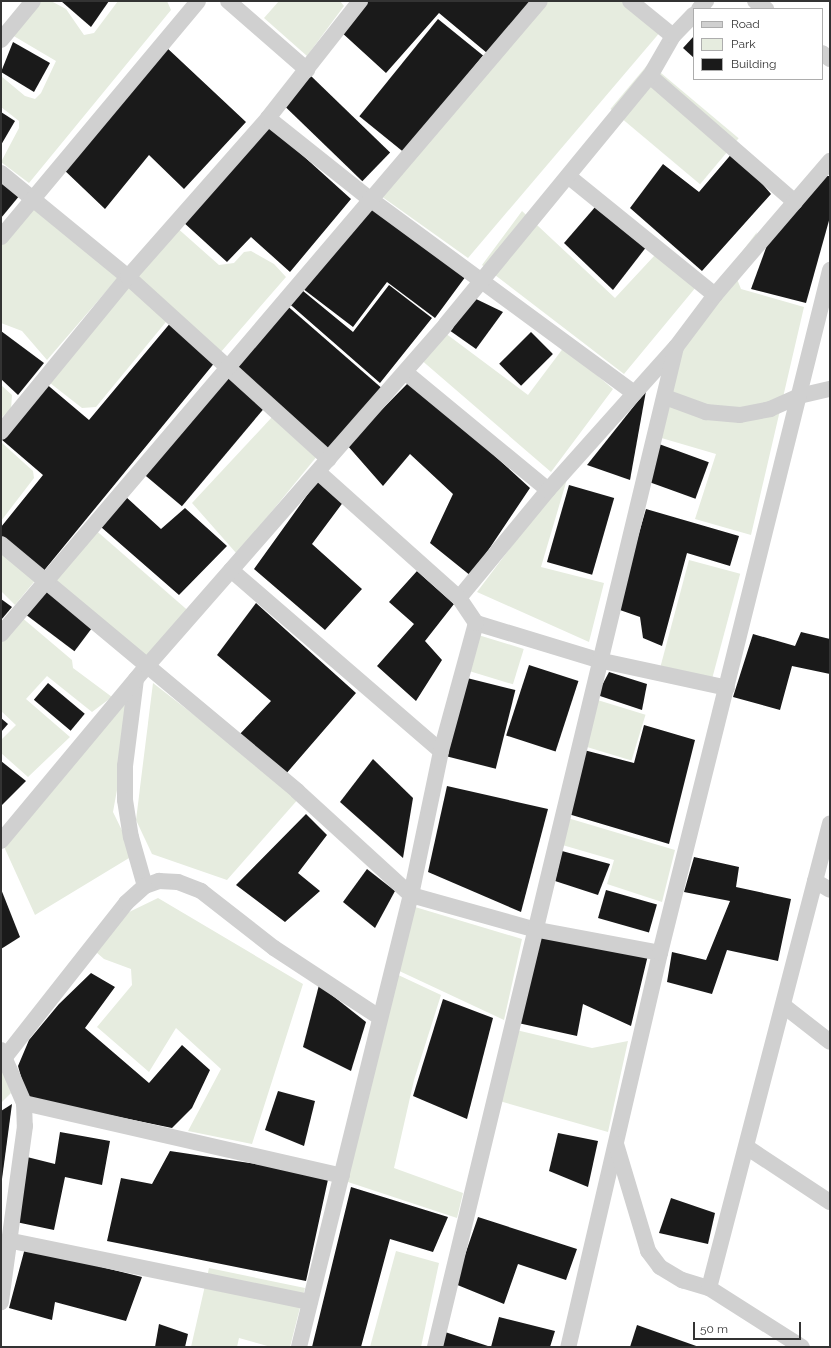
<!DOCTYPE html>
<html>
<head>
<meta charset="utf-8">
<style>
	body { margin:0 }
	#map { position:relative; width:831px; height:1348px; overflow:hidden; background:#fff; font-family:Raleway,sans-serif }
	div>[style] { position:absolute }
	.green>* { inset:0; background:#e6ecdf; transform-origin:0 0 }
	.building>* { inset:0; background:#1a1a1a; transform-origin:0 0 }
	.street>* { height:16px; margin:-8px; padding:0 8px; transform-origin:8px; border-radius:8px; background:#d0d0d0 }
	span { translate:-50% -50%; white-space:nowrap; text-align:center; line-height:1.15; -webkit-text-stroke:4px #fff; paint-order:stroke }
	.frame { position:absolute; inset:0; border:2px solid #333; pointer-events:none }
	.legend { position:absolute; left:693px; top:8px; width:130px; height:72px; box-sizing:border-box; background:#fff; border:1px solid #adadad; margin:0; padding:5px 7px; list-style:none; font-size:12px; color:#333 }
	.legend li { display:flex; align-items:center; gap:8px; height:20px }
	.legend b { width:20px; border:1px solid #adadad }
	.scale { position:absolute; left:693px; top:1322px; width:108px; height:18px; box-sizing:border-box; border:2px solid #333; border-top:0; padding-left:5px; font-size:12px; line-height:14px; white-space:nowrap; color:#333; -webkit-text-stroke:3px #fff; paint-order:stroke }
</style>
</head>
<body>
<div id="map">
	<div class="green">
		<i style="clip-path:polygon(41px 1px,51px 1px,66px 9px,84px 35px,94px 33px,118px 1px,167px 1px,171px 10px,29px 183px,1px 162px,19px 128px,19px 121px,1px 107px,1px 76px,25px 96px,35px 99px,41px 93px,56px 61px,12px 35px)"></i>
		<i style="clip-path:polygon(279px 1px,340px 1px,344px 6px,307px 56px,264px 18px)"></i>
		<i style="clip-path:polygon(542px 1px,637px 1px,667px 24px,468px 258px,374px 191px)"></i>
		<i style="left:649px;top:63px;width:117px;height:60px;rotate:40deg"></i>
		<i style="clip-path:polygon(30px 197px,122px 273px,47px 360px,22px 331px,1px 323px,1px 232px)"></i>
		<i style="clip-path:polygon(522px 211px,615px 298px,655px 255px,696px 287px,624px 374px,482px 265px)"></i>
		<i style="clip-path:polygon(175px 226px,219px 265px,234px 263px,244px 252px,251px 251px,274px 264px,286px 277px,220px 353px,133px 273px)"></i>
		<i style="clip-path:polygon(757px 232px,751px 256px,737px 279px,741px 289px,804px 307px,751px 535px,695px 519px,716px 454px,658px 437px,684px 328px)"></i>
		<i style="clip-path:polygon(127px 279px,170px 317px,96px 407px,82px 408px,50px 383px)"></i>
		<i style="clip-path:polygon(437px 327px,528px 395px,564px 347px,613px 389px,551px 472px,412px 352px)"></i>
		<i style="clip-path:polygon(1px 385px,12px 395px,11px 409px,1px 418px)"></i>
		<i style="clip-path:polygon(273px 416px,318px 455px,237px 554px,192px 503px)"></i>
		<i style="clip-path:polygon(1px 442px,33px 471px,34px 478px,1px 521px)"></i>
		<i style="clip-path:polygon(570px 469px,541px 567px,604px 583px,589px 642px,477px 592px)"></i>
		<i style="left:92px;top:527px;width:129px;height:66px;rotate:41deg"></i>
		<i style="clip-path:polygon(1px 548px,38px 577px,15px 605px,1px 591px)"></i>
		<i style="left:689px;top:560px;width:53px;height:112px;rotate:15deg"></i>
		<i style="clip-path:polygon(20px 616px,72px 660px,73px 668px,112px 697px,92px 712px,47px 676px,26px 699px,70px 737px,28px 777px,1px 753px,1px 740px,16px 725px,1px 711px,1px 638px)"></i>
		<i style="left:475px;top:634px;width:51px;height:37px;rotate:17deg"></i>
		<i style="clip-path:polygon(153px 683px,300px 797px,227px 880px,152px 854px,136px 820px)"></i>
		<i style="clip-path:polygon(136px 685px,113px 812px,134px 855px,35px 915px,1px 840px)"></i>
		<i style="left:591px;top:698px;width:57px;height:48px;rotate:17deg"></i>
		<i style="clip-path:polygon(561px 816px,675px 850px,662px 902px,607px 884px,614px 860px,552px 842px)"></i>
		<i style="clip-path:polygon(158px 898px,303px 984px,252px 1144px,188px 1131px,221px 1069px,176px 1028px,149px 1072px,97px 1027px,132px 985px,131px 969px,104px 959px,96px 952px,127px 913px)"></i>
		<i style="clip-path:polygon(415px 907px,522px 939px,504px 1020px,395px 969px)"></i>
		<i style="clip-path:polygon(394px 973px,441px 995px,414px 1080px,394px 1168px,463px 1193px,457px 1218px,345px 1181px)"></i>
		<i style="clip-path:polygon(512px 1029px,592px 1048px,628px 1041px,608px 1132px,496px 1100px)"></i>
		<i style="clip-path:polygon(1px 1062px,11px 1093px,1px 1103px)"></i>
		<i style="clip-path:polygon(396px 1251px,439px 1263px,421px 1347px,370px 1347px)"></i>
		<i style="clip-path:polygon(209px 1268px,305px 1288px,290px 1347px,271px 1347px,239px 1338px,237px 1347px,191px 1347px)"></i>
	</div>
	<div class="building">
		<i style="clip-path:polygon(61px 1px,109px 1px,91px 27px)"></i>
		<i style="clip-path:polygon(365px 1px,531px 1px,487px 53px,439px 13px,386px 73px,340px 31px)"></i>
		<i style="left:438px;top:19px;width:58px;height:125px;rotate:39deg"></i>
		<i style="clip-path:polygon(694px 36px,694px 58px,683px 48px)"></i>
		<i style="clip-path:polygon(13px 42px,50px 63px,34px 92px,1px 72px)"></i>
		<i style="clip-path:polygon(166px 47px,246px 122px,184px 189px,149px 155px,105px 209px,61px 167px)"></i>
		<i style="left:311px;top:76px;width:110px;height:40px;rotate:44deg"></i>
		<i style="clip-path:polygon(1px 112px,15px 121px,1px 145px)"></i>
		<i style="clip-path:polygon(269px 125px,351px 199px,290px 272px,251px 237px,227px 262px,182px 221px)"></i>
		<i style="clip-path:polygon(734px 151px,771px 194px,702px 271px,630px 208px,663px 164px,699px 192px)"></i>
		<i style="clip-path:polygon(825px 176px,830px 176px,830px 217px,806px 303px,751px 289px,770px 237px)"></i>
		<i style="clip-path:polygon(1px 180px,20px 195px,1px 218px)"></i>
		<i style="clip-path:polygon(370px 200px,466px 276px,435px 318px,387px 282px,353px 327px,298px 285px)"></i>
		<i style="clip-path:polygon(596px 206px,647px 246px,613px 290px,564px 243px)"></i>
		<i style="clip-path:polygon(389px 285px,432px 318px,380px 383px,285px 300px,297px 286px,353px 332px)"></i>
		<i style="clip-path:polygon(474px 298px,503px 312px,476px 349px,449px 330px)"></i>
		<i style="left:284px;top:303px;width:129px;height:82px;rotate:41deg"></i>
		<i style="clip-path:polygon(172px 321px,216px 361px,42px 573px,1px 540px,1px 527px,43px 475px,1px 439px,44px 382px,89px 420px)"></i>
		<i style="clip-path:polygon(1px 331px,44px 363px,18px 395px,1px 379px)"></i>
		<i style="left:531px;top:332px;width:31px;height:45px;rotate:45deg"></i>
		<i style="left:225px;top:374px;width:52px;height:129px;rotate:40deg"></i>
		<i style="clip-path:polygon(411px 380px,530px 488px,471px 576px,430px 543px,453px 494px,410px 454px,383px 486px,347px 445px)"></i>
		<i style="clip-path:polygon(646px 391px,630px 480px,587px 465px)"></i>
		<i style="left:659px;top:444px;width:53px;height:39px;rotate:20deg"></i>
		<i style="clip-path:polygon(318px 480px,344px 501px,312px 544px,362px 589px,325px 630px,254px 569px)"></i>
		<i style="left:569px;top:485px;width:47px;height:80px;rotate:16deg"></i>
		<i style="clip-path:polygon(125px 496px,161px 529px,185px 508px,227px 546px,179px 595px,101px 527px)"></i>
		<i style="clip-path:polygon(646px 509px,739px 536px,730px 566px,687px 553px,662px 646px,643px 638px,640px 617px,617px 609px)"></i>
		<i style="clip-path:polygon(417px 571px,454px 604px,425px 641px,442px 660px,416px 701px,377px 666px,414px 624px,389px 602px)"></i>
		<i style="left:42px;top:588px;width:64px;height:31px;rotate:37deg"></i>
		<i style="clip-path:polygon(1px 599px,12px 607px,1px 620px)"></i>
		<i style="clip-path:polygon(256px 603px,356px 693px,285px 775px,239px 735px,271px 701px,217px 655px)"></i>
		<i style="clip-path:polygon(801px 632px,830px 639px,830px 674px,792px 666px,780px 710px,733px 697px,753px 634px,795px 646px)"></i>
		<i style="left:529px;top:665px;width:52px;height:74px;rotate:18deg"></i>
		<i style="clip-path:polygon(609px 672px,647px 684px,642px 710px,597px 695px)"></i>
		<i style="left:463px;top:677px;width:54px;height:81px;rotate:14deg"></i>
		<i style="left:48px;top:683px;width:48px;height:22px;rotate:40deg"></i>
		<i style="clip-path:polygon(1px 718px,8px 724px,1px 732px)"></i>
		<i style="clip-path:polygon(644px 725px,695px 740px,669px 844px,565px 813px,580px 749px,634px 763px)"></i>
		<i style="clip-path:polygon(373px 759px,413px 798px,403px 858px,340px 802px)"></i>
		<i style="clip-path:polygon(1px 761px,26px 781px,1px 806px)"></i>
		<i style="clip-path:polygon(447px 786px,548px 809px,521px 912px,428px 872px)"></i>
		<i style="clip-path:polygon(306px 814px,327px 835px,298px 873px,320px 891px,285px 922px,236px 885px)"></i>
		<i style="clip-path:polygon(562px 851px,610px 864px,598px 895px,555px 881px)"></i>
		<i style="clip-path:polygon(694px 857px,739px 867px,736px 887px,791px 899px,778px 961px,727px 950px,712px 994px,667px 982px,672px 952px,706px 960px,730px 901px,684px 892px)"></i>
		<i style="clip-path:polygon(367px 869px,395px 891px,375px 928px,343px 902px)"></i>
		<i style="clip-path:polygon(1px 889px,20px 937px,1px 949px)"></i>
		<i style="left:606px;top:890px;width:53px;height:29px;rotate:16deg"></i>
		<i style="clip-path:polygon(541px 932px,648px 955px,631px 1026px,583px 1004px,577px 1036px,518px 1023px)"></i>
		<i style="clip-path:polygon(91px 973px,115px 987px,85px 1028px,149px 1083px,182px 1045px,210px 1070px,192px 1108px,172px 1128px,27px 1098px,18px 1066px,29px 1040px,59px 1004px)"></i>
		<i style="clip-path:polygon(319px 985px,366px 1022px,351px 1071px,303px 1047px)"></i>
		<i style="clip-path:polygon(443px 999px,493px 1018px,467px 1119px,413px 1096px)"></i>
		<i style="clip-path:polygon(278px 1091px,315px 1101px,304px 1146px,265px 1130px)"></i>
		<i style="clip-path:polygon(12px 1104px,2px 1179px,1px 1179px,1px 1111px)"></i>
		<i style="clip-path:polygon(60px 1132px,110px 1141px,102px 1185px,65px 1177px,54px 1230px,16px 1222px,27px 1157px,55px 1164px)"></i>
		<i style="clip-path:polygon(558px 1133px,598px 1141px,588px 1187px,549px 1171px)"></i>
		<i style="clip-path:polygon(170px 1151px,329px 1175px,306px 1281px,107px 1241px,121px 1178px,152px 1184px)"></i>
		<i style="clip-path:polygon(351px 1187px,448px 1217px,433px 1252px,390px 1239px,361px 1347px,312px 1347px)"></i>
		<i style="clip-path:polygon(671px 1198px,715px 1213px,708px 1244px,659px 1233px)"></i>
		<i style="clip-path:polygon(478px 1217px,577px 1249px,566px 1280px,518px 1264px,504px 1304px,455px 1284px)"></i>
		<i style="clip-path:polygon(25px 1248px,142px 1277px,126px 1321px,55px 1302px,52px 1320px,9px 1308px)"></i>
		<i style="clip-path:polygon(499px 1317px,555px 1331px,550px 1347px,441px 1347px,445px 1332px,491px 1347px)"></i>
		<i style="clip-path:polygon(159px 1324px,188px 1334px,185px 1347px,155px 1347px)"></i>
		<i style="clip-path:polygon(637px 1325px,699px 1347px,630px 1347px)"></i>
	</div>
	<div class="street">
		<i style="left:228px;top:1px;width:105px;rotate:41.1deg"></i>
		<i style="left:630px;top:1px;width:55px;rotate:39.1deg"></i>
		<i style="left:755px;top:1px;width:14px;rotate:36deg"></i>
		<i style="left:699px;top:9px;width:11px;rotate:-49deg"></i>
		<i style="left:1px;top:40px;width:50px;rotate:-50.6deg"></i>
		<i style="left:822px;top:53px;width:10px;rotate:37deg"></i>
		<i style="left:650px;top:76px;width:192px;rotate:41deg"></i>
		<i style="left:268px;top:118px;width:130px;rotate:38.5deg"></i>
		<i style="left:370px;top:199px;width:328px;rotate:36.3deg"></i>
		<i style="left:1px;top:173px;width:164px;rotate:39.3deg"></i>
		<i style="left:128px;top:277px;width:271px;rotate:42.2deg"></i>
		<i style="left:568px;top:176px;width:189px;rotate:39deg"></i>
		<i style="left:1px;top:237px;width:307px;rotate:-50.1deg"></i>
		<i style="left:405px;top:372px;width:185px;rotate:39.5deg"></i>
		<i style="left:665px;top:397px;width:44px;rotate:20.1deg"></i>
		<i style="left:706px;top:412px;width:34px;rotate:5deg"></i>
		<i style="left:740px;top:415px;width:31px;rotate:-11deg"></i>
		<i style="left:770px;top:409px;width:32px;rotate:-24deg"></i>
		<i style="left:799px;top:396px;width:32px;rotate:-13deg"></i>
		<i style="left:1px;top:432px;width:200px;rotate:-50.7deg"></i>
		<i style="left:128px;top:277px;width:212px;rotate:-48.6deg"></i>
		<i style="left:268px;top:118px;width:149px;rotate:-51.8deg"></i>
		<i style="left:1px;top:544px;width:386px;rotate:39.8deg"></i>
		<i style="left:297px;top:791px;width:154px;rotate:42.4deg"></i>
		<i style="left:411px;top:895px;width:127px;rotate:15.6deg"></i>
		<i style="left:533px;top:929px;width:129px;rotate:10.7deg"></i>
		<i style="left:660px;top:953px;width:405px;rotate:103.1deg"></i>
		<i style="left:231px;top:570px;width:277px;rotate:40.8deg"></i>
		<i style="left:459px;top:598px;width:140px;rotate:-50.5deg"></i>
		<i style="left:548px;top:490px;width:191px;rotate:-48.2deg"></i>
		<i style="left:476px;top:623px;width:127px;rotate:16.9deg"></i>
		<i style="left:598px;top:660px;width:132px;rotate:12.2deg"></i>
		<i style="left:1px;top:634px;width:831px;rotate:-49.59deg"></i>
		<i style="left:136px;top:679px;width:88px;rotate:97.2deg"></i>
		<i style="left:125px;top:766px;width:34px;rotate:90deg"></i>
		<i style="left:125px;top:800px;width:37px;rotate:81deg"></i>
		<i style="left:131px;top:837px;width:51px;rotate:74.1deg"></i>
		<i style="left:1px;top:841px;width:228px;rotate:-50.2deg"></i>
		<i style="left:147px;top:666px;width:454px;rotate:-48.8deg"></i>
		<i style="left:446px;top:324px;width:321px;rotate:-50.6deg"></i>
		<i style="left:650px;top:76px;width:46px;rotate:-60.1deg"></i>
		<i style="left:673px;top:36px;width:30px;rotate:-46deg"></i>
		<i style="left:815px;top:881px;width:17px;rotate:31deg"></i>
		<i style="left:660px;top:953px;width:704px;rotate:-76.02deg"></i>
		<i style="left:784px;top:1006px;width:58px;rotate:38deg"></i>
		<i style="left:1px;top:1050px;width:58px;rotate:66.5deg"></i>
		<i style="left:24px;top:1103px;width:23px;rotate:88deg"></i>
		<i style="left:25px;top:1126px;width:178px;rotate:97.8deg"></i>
		<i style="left:5px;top:1057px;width:196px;rotate:-51.8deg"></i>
		<i style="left:126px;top:903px;width:25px;rotate:-42deg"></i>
		<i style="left:145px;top:886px;width:15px;rotate:-20deg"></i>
		<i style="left:159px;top:881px;width:19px;rotate:3deg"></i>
		<i style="left:178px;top:882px;width:25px;rotate:21deg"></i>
		<i style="left:201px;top:891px;width:93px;rotate:38deg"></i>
		<i style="left:274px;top:948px;width:126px;rotate:33.3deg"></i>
		<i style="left:24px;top:1103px;width:326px;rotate:12.9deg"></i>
		<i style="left:616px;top:1144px;width:112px;rotate:73.3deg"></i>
		<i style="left:648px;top:1251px;width:20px;rotate:53deg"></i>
		<i style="left:660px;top:1267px;width:26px;rotate:31deg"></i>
		<i style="left:682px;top:1280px;width:28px;rotate:17deg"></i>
		<i style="left:709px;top:1288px;width:110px;rotate:32.4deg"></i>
		<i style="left:748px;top:1148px;width:98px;rotate:33.4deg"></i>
		<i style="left:12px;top:1241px;width:304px;rotate:11.6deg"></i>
		<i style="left:709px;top:1288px;width:480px;rotate:-75.4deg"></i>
		<i style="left:299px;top:1347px;width:466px;rotate:-76.1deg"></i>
		<i style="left:411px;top:895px;width:147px;rotate:-78.2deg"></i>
		<i style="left:441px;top:751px;width:133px;rotate:-74.7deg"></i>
		<i style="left:476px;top:623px;width:30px;rotate:-124deg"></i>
		<i style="left:459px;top:598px;width:189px;rotate:-138.2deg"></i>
		<i style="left:435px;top:1347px;width:1029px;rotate:-76.45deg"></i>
		<i style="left:676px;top:347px;width:65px;rotate:-53.1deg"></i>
		<i style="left:715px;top:295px;width:177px;rotate:-49.4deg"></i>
	</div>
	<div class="frame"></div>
	<ul class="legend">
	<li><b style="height:5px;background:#d0d0d0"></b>Road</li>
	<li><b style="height:11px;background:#e6ecdf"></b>Park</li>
	<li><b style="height:11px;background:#1a1a1a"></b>Building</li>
	</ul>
	<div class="scale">50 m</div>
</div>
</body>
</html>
